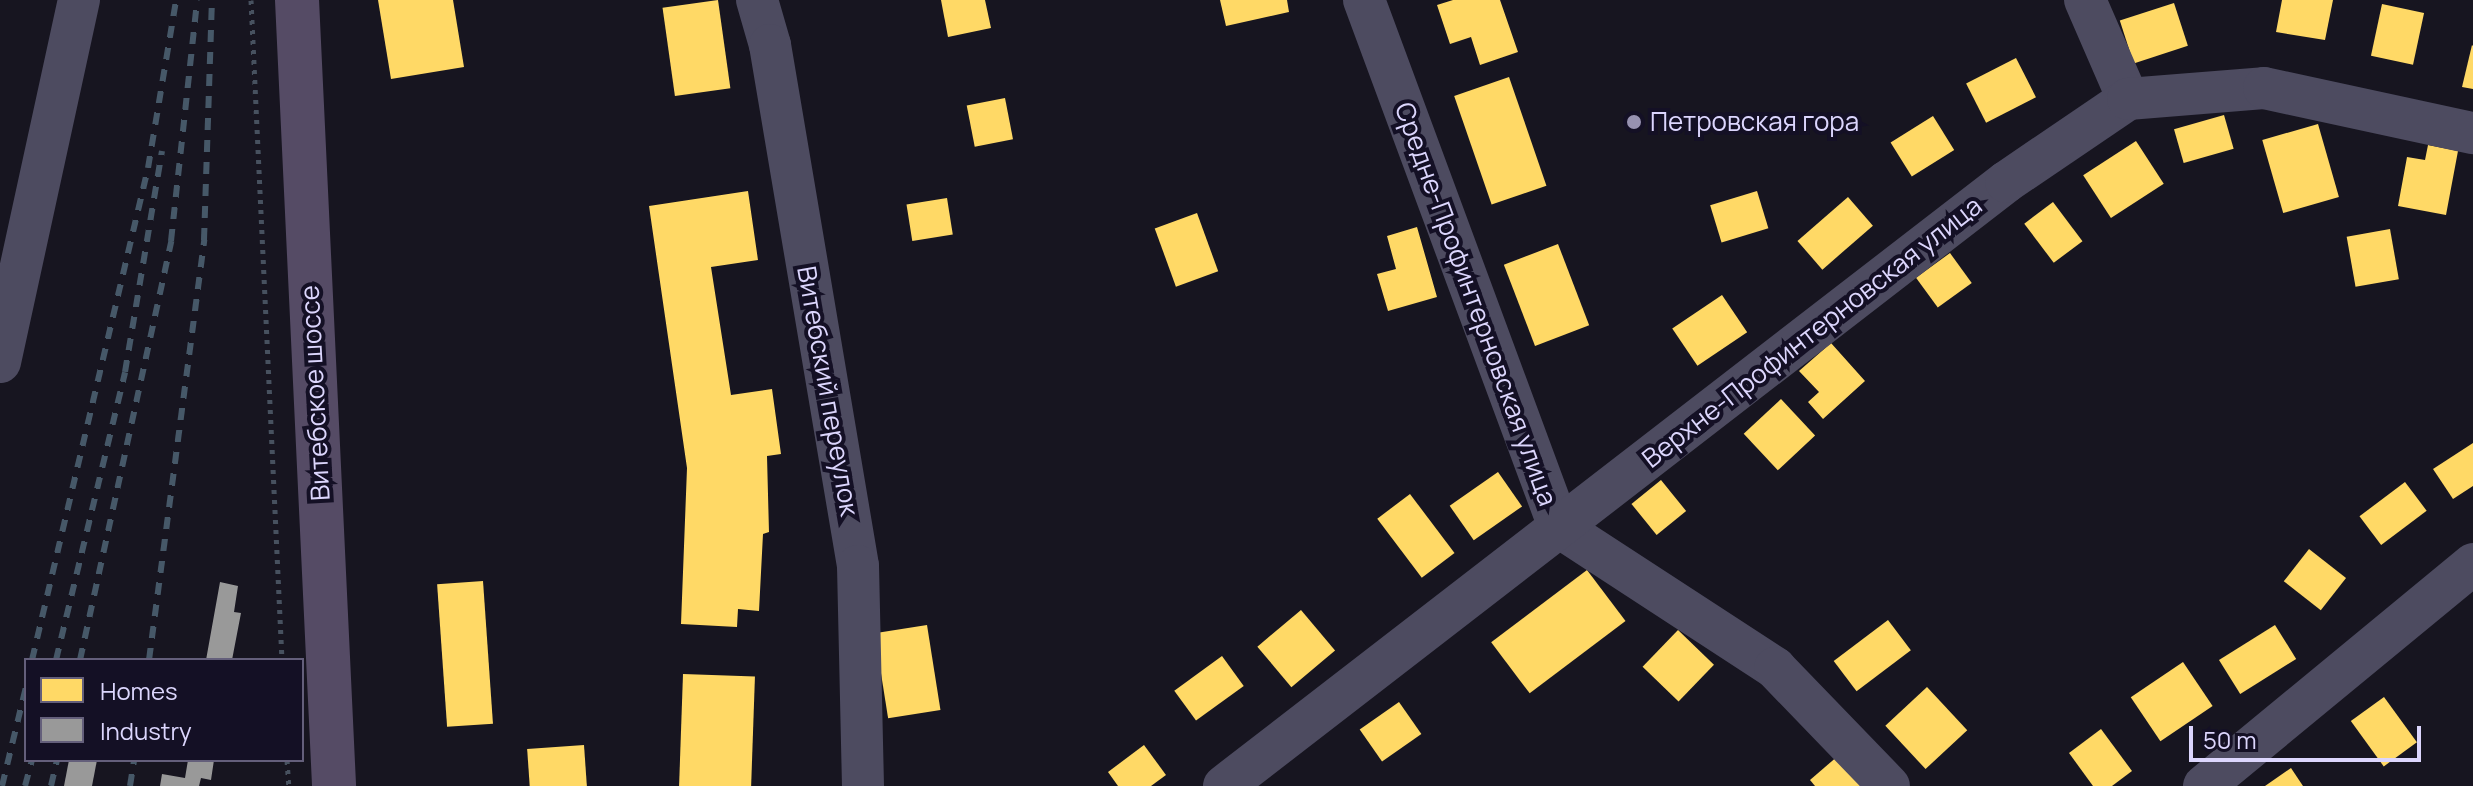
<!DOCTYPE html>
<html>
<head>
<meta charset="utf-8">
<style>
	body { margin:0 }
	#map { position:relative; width:2473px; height:786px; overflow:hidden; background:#171520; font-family:Manrope,sans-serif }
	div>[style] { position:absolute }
	.homes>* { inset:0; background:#ffd966; transform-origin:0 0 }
	.industry>* { inset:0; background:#999 }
	.path>* { height:5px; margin-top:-2.5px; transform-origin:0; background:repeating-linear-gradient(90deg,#47515f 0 4px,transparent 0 10px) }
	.minor>* { height:42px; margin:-21px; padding:0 21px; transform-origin:21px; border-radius:21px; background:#4d4b60 }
	.major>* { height:44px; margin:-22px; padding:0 22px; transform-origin:22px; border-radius:22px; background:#554b65 }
	.rail>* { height:6px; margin-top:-3px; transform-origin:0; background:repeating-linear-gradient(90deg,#465868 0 12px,transparent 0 22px) }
	.dots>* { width:22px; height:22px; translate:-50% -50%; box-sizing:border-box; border:4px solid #141025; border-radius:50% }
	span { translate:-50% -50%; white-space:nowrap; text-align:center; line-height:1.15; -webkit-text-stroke:8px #141025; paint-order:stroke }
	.poi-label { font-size:26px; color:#dcd6fd }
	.left { translate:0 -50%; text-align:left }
	.street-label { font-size:26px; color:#dcd6fd }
	.legend { position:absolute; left:24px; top:658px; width:280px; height:104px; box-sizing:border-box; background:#141025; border:2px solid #645f7b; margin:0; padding:10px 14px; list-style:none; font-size:24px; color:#dcd6fd }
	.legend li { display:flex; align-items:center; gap:16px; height:40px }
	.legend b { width:40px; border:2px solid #645f7b }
	.scale { position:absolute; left:2189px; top:726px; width:232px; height:36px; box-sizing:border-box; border:4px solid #dcd6fd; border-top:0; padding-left:10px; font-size:24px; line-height:28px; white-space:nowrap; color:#dcd6fd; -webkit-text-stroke:6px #141025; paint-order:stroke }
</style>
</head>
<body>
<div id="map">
	<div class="homes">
		<i style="clip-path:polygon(378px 0,453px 0,464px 67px,391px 79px)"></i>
		<i style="left:718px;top:0;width:89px;height:56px;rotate:82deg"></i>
		<i style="clip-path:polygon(941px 0,985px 0,991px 28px,948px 37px)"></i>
		<i style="clip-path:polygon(1220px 0,1287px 0,1289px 12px,1226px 26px)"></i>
		<i style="clip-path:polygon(1453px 0,1500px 0,1518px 52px,1480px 65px,1471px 37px,1450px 44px,1437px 5px)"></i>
		<i style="clip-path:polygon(2282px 0,2333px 0,2325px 40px,2276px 32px)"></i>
		<i style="left:2174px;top:3px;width:45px;height:57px;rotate:72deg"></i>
		<i style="left:2382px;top:4px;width:43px;height:53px;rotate:12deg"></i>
		<i style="clip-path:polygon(2472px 45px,2473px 46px,2473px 89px,2462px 87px)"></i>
		<i style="left:2016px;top:58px;width:44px;height:56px;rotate:63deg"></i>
		<i style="left:1509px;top:77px;width:115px;height:58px;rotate:71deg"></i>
		<i style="left:1005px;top:98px;width:42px;height:39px;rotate:79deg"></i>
		<i style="left:2224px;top:115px;width:35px;height:52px;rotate:74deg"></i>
		<i style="left:1933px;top:116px;width:40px;height:50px;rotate:58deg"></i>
		<i style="left:2318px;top:124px;width:76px;height:58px;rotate:74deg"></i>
		<i style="left:2136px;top:141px;width:51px;height:63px;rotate:57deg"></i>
		<i style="clip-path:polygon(2428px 145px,2458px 151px,2446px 215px,2398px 206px,2407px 157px,2425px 160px)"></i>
		<i style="clip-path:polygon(748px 191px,758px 260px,711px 267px,731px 395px,772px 389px,781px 454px,767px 456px,769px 532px,763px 534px,759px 611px,738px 609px,737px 627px,681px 624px,687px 468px,649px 206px)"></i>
		<i style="left:1757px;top:191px;width:39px;height:49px;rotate:73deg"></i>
		<i style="left:1848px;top:197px;width:38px;height:67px;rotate:49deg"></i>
		<i style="left:947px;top:198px;width:37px;height:41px;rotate:81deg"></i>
		<i style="left:2053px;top:202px;width:49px;height:36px;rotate:53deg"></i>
		<i style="left:1197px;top:213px;width:62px;height:45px;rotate:70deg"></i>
		<i style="clip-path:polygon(1417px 227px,1437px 297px,1388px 311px,1377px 274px,1396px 269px,1387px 236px)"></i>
		<i style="left:2390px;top:229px;width:51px;height:44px;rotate:80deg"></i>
		<i style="left:1558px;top:244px;width:87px;height:58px;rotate:69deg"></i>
		<i style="left:1950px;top:253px;width:37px;height:42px;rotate:54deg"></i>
		<i style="left:1722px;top:295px;width:45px;height:60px;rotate:56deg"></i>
		<i style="clip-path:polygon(1831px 343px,1865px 381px,1823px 419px,1808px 402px,1819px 392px,1799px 371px)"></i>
		<i style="left:1781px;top:399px;width:50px;height:51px;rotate:47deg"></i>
		<i style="clip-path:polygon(2473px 443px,2473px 486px,2453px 499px,2433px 469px)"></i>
		<i style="left:1498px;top:472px;width:42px;height:59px;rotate:55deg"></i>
		<i style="left:1661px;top:480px;width:40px;height:38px;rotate:51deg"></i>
		<i style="left:2405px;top:482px;width:36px;height:57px;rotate:53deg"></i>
		<i style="left:1410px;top:494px;width:74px;height:41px;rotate:53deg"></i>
		<i style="left:2309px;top:549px;width:47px;height:41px;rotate:38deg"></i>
		<i style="left:1587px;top:570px;width:64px;height:120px;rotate:53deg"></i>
		<i style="left:483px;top:581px;width:143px;height:46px;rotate:86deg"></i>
		<i style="left:1301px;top:610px;width:53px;height:57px;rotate:50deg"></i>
		<i style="left:1888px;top:620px;width:38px;height:68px;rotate:53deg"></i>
		<i style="left:927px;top:625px;width:86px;height:53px;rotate:81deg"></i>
		<i style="left:2275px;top:625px;width:40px;height:66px;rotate:58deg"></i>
		<i style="left:1678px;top:630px;width:50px;height:51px;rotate:44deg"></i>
		<i style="left:1222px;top:656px;width:37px;height:59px;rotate:54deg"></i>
		<i style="left:2183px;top:662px;width:53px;height:63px;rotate:56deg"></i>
		<i style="left:683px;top:674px;width:72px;height:112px;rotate:2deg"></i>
		<i style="left:1927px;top:687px;width:59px;height:57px;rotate:47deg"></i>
		<i style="left:2384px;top:697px;width:56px;height:41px;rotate:54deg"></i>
		<i style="left:1399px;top:702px;width:39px;height:48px;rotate:55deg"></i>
		<i style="clip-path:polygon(2101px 729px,2132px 771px,2112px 786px,2093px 786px,2069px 753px)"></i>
		<i style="left:584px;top:745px;width:41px;height:57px;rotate:86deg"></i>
		<i style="clip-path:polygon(1144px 745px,1166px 775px,1151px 786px,1118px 786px,1108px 772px)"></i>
		<i style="clip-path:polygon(1839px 755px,1865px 786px,1815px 786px,1810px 780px)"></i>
		<i style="clip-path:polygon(2291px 768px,2303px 786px,2265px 786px)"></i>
	</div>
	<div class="industry">
		<i style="clip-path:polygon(220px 582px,238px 586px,234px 612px,241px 613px,232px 660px,206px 660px)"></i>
		<i style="clip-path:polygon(69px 760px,97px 760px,92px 786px,64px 786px)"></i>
		<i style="clip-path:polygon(188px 760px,214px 760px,211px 780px,201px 778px,199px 786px,160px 786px,162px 774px,185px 778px)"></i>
	</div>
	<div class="path">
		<i style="left:251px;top:0;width:661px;rotate:87.31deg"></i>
		<i style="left:287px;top:760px;width:26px;rotate:86deg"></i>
	</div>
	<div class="minor">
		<i style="left:757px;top:0;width:47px;rotate:73.9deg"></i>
		<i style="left:770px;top:45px;width:528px;rotate:80.41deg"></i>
		<i style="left:858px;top:566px;width:220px;rotate:88.7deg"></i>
		<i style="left:1364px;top:0;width:562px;rotate:69.69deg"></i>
		<i style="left:1559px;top:527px;width:258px;rotate:33.1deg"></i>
		<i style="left:1775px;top:668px;width:164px;rotate:46deg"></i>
		<i style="left:2085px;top:0;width:108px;rotate:66.5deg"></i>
		<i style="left:0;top:362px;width:371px;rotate:-77.7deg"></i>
		<i style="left:1224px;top:786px;width:988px;rotate:-37.68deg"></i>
		<i style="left:2006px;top:182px;width:148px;rotate:-34.2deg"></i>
		<i style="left:2128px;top:99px;width:136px;rotate:-4.6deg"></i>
		<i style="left:2264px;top:88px;width:214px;rotate:12.2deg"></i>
		<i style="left:2204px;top:786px;width:349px;rotate:-39.5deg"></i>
	</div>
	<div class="major">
		<i style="left:297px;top:0;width:787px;rotate:87.3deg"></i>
	</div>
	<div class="rail">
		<i style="left:32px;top:660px;width:505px;rotate:-76.73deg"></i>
		<i style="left:148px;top:168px;width:170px;rotate:-80.5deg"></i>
		<i style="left:56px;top:660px;width:296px;rotate:-76.5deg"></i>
		<i style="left:125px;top:372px;width:224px;rotate:-80.5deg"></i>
		<i style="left:80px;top:660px;width:429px;rotate:-77.7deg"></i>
		<i style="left:171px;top:241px;width:242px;rotate:-83.8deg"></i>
		<i style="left:149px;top:660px;width:424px;rotate:-82.5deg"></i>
		<i style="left:204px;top:240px;width:240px;rotate:-88.1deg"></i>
		<i style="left:2px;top:786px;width:102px;rotate:-76.4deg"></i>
		<i style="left:25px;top:786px;width:27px;rotate:-75deg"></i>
		<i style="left:51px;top:786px;width:27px;rotate:-77deg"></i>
		<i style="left:130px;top:786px;width:26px;rotate:-81deg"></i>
	</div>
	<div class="dots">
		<i style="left:1634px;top:122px;background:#9792b0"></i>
	</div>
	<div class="poi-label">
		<span class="left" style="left:1650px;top:122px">Петровская гора</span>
	</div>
	<div class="street-label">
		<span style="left:1476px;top:304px;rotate:70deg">Средне-Профинтерновская улица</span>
		<span style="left:1812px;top:332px;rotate:-38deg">Верхне-Профинтерновская улица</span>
		<span style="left:828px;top:391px;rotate:80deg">Витебский переулок</span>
		<span style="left:315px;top:393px;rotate:-93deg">Витебское шоссе</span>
	</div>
	<ul class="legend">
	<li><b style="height:22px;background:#ffd966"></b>Homes</li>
	<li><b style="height:22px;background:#999"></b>Industry</li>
	</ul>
	<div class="scale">50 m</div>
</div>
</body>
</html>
